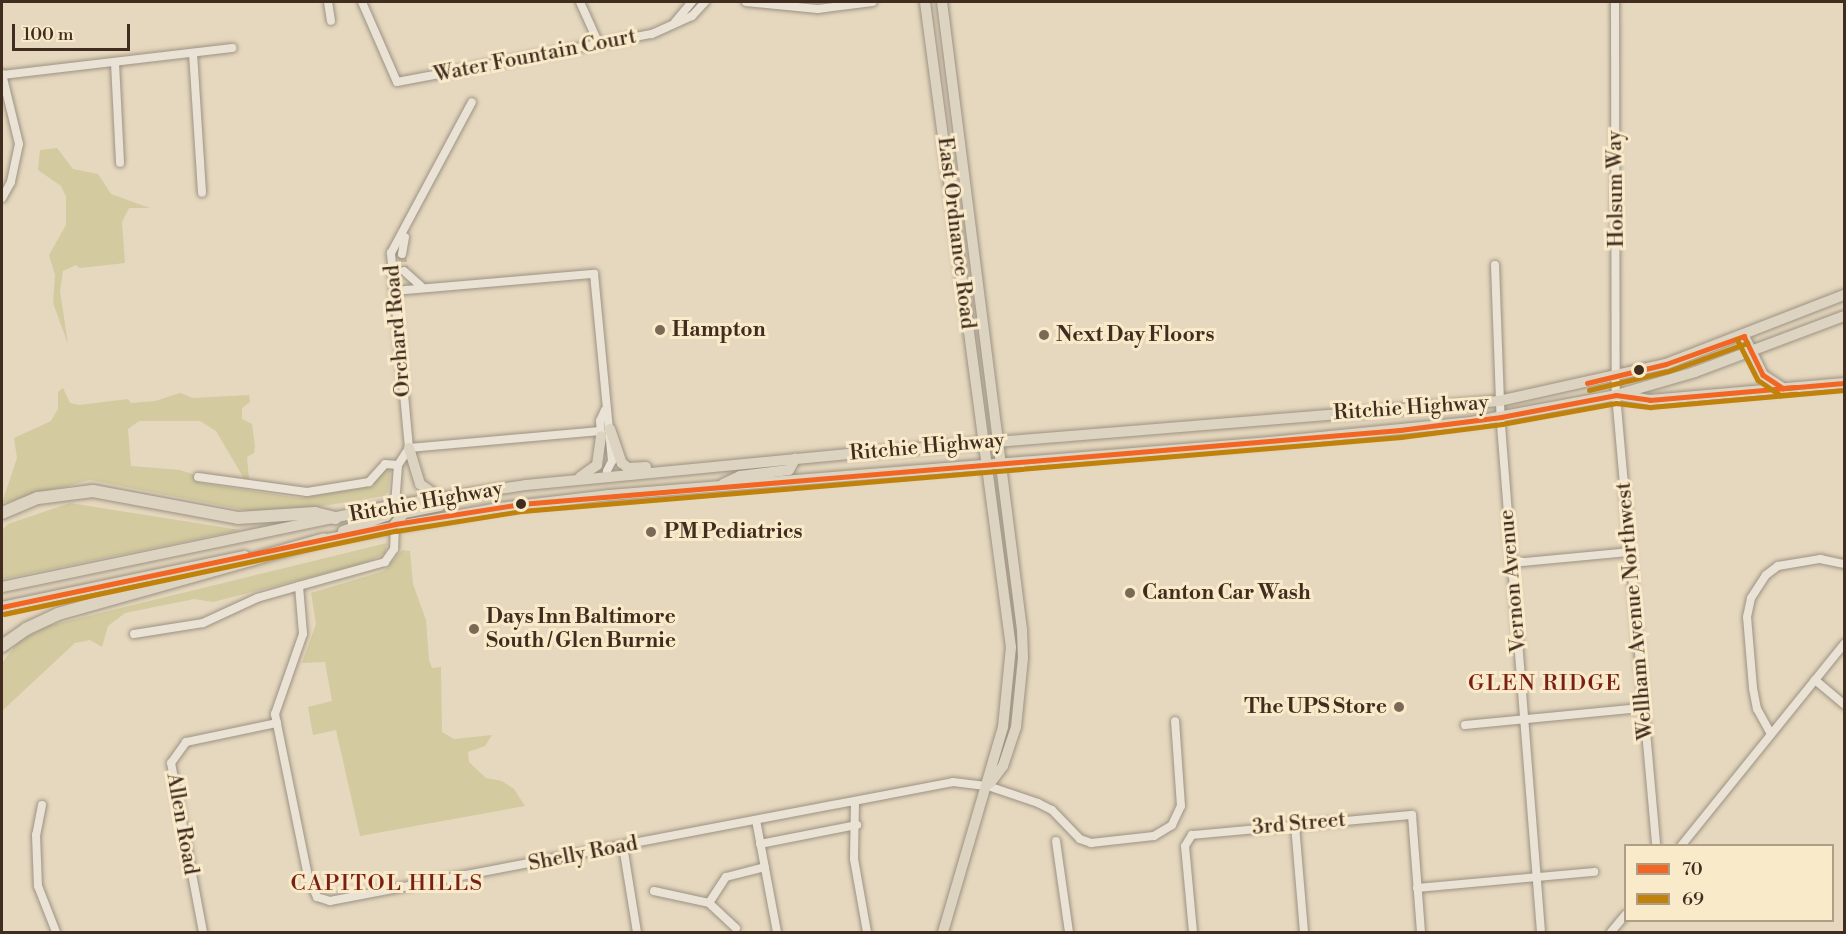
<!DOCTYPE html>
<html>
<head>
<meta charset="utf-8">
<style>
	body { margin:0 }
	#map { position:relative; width:1846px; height:934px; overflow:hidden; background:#e6d8be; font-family:"Libre Bodoni",serif }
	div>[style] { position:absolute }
	.green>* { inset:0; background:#d3ca9f }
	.minor-tunnel>* { height:8px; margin-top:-4px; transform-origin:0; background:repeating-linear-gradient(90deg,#c5b69e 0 8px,transparent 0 12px) }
	.roads { filter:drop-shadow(0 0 2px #9c9283) drop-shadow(0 0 2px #9c9283) }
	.minor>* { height:8px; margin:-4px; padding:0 4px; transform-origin:4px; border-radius:4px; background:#e9e2d5 }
	.major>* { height:10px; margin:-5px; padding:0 5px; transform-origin:5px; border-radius:5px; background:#ddd3c1 }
	.highway>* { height:12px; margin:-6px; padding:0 6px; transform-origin:6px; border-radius:6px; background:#ddd3c1 }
	.bus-1>* { height:4.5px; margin:-2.25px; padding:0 2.25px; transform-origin:2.25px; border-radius:2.25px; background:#f26522 }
	.bus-2>* { height:4.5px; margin:-2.25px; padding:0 2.25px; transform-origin:2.25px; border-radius:2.25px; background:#c0820a }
	.dots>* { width:16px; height:16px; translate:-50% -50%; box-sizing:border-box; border:3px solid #f9eaca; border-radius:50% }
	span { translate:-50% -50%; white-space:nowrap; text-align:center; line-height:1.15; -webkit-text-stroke:6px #f9eaca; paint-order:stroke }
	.street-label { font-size:21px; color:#412d20 }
	.poi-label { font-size:21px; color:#412d20; font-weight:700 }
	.left { translate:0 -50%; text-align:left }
	.right { translate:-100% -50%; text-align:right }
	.neighbourhood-label { font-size:22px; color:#7a1f14; letter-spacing:1.5px }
	.frame { position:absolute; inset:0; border:3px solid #412d20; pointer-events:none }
	.legend { position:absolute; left:1624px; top:844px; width:210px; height:78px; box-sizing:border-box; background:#f9eaca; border:2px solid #af9e86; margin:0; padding:8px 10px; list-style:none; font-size:18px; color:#412d20 }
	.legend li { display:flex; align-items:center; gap:12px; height:30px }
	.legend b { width:30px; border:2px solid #af9e86 }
	.scale { position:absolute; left:12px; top:24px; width:118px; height:27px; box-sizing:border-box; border:3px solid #412d20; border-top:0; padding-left:8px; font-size:18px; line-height:21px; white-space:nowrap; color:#412d20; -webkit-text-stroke:4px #f9eaca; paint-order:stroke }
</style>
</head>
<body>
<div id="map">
	<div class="green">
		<i style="clip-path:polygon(57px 148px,73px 169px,98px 174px,111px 194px,150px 208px,129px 208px,122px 222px,125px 263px,80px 268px,76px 265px,63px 271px,60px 291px,68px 344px,53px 303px,55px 275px,49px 255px,66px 225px,66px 196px,61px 186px,38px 170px,40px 150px)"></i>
		<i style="clip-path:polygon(63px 388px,70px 403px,79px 405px,128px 399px,131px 403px,155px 401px,180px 393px,193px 398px,249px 395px,250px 402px,242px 408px,242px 419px,252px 424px,255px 446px,254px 453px,247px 457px,249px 479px,246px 482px,216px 431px,200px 421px,139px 421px,128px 429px,131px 466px,180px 470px,195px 475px,200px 483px,299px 498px,373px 486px,382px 468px,391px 466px,388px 492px,384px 496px,317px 507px,249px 511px,90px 480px,2px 503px,17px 458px,14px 438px,51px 421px,58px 409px,58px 392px)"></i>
		<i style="clip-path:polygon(70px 503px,240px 530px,2px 579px,2px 530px,8px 524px)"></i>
		<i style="clip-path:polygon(387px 543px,385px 554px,361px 564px,213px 602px,194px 599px,125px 613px,108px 626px,102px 647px,90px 640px,75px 643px,2px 711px,2px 663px,19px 641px,47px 626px)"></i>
		<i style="clip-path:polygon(402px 550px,410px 551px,413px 584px,426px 620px,429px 660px,432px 668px,441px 667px,442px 732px,454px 739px,492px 735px,485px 746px,468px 752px,469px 762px,486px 778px,502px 781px,514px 789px,525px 806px,360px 836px,336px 730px,313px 735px,308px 707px,332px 701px,325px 662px,302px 663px,316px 624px,311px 593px,384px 571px)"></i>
	</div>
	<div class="minor-tunnel">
		<i style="left:402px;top:254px;width:17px;rotate:83deg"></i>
	</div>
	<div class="roads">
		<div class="minor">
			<i style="left:328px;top:2px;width:19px;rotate:81deg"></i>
			<i style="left:362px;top:2px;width:87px;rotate:66.4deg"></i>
			<i style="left:397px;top:82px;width:259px;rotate:-10.7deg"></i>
			<i style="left:652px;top:34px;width:44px;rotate:-24.2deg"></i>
			<i style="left:692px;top:16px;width:19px;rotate:-47deg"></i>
			<i style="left:580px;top:2px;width:46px;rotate:65.7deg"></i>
			<i style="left:746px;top:2px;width:72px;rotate:5.6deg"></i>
			<i style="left:818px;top:9px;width:55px;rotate:-7.3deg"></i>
			<i style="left:1615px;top:2px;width:393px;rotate:89.9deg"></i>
			<i style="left:1616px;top:395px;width:453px;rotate:84.9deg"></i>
			<i style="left:675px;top:22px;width:26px;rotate:-50deg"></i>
			<i style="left:193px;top:53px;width:140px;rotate:86.3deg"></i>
			<i style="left:115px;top:63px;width:100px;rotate:87.1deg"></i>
			<i style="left:2px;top:74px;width:72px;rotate:76.3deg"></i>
			<i style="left:19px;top:144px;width:39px;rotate:102deg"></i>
			<i style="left:11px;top:182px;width:18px;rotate:119deg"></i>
			<i style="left:2px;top:75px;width:232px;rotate:-6.7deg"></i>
			<i style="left:402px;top:254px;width:17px;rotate:-80deg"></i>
			<i style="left:1495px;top:265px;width:160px;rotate:87.9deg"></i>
			<i style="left:1501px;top:425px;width:509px;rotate:85.49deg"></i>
			<i style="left:404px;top:271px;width:24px;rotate:42deg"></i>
			<i style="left:394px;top:291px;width:201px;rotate:-4.9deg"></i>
			<i style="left:594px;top:274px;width:188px;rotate:84.5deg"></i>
			<i style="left:612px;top:461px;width:11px;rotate:117deg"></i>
			<i style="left:601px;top:435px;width:14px;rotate:-94deg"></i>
			<i style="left:600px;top:421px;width:12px;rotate:-66deg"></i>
			<i style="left:409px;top:448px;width:192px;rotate:-5.1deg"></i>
			<i style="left:198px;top:477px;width:110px;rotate:7.8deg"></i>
			<i style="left:307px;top:492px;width:63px;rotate:-9.2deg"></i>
			<i style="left:369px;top:482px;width:24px;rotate:-48deg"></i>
			<i style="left:385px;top:464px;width:13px;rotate:4deg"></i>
			<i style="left:395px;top:505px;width:40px;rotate:-85.7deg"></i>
			<i style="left:398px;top:465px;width:20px;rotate:-57deg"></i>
			<i style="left:409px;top:448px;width:196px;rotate:-95.3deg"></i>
			<i style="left:391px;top:253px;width:171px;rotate:-61.8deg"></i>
			<i style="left:395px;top:524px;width:25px;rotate:92deg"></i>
			<i style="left:394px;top:549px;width:16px;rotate:125deg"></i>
			<i style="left:385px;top:562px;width:89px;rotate:164.4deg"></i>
			<i style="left:299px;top:586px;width:48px;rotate:85.2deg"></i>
			<i style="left:303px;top:634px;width:85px;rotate:109.3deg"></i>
			<i style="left:275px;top:714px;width:165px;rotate:78.5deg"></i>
			<i style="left:308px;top:876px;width:23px;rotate:67deg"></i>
			<i style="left:317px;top:897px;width:14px;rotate:17deg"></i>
			<i style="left:330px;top:901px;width:634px;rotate:-10.81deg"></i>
			<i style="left:953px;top:782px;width:35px;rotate:7deg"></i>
			<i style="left:988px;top:786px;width:53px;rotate:18.8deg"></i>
			<i style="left:1038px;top:803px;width:16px;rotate:27deg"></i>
			<i style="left:1052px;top:810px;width:40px;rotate:46deg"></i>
			<i style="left:1080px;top:839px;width:12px;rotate:20deg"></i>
			<i style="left:1091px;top:843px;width:63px;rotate:-6.3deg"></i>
			<i style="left:1154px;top:836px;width:21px;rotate:-31deg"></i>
			<i style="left:1172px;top:825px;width:21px;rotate:-65deg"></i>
			<i style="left:1181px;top:806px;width:85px;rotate:-94deg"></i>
			<i style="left:1513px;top:563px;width:117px;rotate:-5.4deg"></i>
			<i style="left:134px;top:634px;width:70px;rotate:-9.1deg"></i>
			<i style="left:203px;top:623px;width:60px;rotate:-24.8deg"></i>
			<i style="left:257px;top:598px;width:44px;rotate:-15.9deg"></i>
			<i style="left:1815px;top:680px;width:38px;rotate:40deg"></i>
			<i style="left:1465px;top:725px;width:179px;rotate:-5.5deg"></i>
			<i style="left:1771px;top:734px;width:29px;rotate:-119deg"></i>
			<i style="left:1757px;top:709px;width:21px;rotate:-101deg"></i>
			<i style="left:1753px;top:688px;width:71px;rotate:-94.8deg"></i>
			<i style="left:1747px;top:617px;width:19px;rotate:-78deg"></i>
			<i style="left:1751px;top:598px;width:27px;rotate:-57deg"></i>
			<i style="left:1766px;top:575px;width:15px;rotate:-37deg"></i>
			<i style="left:1778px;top:566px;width:43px;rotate:-9.5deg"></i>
			<i style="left:1820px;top:559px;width:25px;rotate:12deg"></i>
			<i style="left:855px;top:801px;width:58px;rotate:91deg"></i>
			<i style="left:854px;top:859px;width:74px;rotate:79.9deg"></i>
			<i style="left:42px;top:805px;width:31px;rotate:101deg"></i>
			<i style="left:36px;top:835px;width:51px;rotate:87.8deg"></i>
			<i style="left:38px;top:886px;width:49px;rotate:68.6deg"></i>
			<i style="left:756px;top:820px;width:114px;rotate:79.4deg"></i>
			<i style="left:1295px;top:825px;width:107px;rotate:85.2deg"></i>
			<i style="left:1056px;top:841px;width:92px;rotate:81.9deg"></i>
			<i style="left:760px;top:844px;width:99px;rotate:-11.1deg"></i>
			<i style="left:623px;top:846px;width:87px;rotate:80.8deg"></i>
			<i style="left:1681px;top:846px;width:260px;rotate:-51.1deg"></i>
			<i style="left:1417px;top:888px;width:178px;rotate:-5.2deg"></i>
			<i style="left:654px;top:891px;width:56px;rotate:12.3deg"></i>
			<i style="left:709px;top:903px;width:37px;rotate:43deg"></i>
			<i style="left:709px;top:903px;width:31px;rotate:-57deg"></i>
			<i style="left:726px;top:877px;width:40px;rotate:-14.4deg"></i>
			<i style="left:203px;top:932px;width:172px;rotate:-100.7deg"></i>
			<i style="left:171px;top:763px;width:26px;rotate:-54deg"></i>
			<i style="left:186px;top:742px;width:93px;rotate:-11.8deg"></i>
			<i style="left:1193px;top:932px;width:86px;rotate:-95.3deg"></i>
			<i style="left:1185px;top:846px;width:13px;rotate:-58deg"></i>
			<i style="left:1192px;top:835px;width:221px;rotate:-5.2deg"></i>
			<i style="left:1412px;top:815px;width:117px;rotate:85.6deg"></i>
			<i style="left:1611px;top:932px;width:23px;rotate:-50deg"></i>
		</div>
		<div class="major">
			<i style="left:925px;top:2px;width:651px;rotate:82.41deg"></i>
			<i style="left:1011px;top:647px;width:80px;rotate:95.7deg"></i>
			<i style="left:1003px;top:727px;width:214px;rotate:106.3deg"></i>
			<i style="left:942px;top:2px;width:633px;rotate:82.74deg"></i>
			<i style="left:1022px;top:630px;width:28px;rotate:88deg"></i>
			<i style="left:1023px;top:658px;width:69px;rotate:95.8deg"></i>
			<i style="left:1016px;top:727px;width:41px;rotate:108.4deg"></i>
			<i style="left:1003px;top:766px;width:21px;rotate:127deg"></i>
			<i style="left:1744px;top:336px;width:43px;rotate:64deg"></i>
			<i style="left:1763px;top:375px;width:24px;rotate:33deg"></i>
			<i style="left:1619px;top:395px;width:31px;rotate:9deg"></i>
			<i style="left:1650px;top:400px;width:195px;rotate:-5deg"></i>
			<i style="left:610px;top:429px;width:36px;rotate:71deg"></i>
			<i style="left:622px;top:463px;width:8px;rotate:40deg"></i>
			<i style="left:628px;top:468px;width:18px;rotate:-3deg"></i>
			<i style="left:409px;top:448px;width:38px;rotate:73deg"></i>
			<i style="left:420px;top:484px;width:24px;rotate:35deg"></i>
			<i style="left:580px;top:477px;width:21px;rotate:-35deg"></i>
			<i style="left:597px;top:465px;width:29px;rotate:-82deg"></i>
			<i style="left:723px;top:484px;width:19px;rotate:-25deg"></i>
			<i style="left:740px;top:476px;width:49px;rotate:-7deg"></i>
			<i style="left:789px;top:470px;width:13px;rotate:-61deg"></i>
			<i style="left:395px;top:524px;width:14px;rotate:-51deg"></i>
			<i style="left:404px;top:513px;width:36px;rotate:-11deg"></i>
			<i style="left:439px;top:506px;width:14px;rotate:-30deg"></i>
			<i style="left:343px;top:531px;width:46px;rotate:-19.2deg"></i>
			<i style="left:386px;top:516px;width:14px;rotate:-51deg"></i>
			<i style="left:316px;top:541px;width:184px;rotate:-10.3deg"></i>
			<i style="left:497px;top:508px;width:113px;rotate:-6.6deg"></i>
			<i style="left:609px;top:495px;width:663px;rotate:-4.58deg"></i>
			<i style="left:1270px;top:442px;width:202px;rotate:-5.7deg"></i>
			<i style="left:1471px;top:422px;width:147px;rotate:-10.5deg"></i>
			<i style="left:1616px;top:395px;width:82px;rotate:-16.2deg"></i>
			<i style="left:1695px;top:372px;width:159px;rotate:-20.6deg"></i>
			<i style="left:2px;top:587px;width:401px;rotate:-11.8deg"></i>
			<i style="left:395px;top:505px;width:133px;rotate:-8.7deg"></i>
			<i style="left:526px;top:485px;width:324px;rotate:-5.5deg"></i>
			<i style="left:849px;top:454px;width:652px;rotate:-4.66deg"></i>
			<i style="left:1499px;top:401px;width:171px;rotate:-12.5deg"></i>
			<i style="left:1666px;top:364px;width:191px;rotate:-21.2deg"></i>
			<i style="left:2px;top:607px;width:248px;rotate:-11.9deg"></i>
		</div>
		<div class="highway">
			<i style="left:2px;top:513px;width:39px;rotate:-23deg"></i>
			<i style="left:38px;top:498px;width:55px;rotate:-7.3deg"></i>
			<i style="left:93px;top:491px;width:147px;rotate:10.5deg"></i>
			<i style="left:238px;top:518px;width:77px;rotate:-3.7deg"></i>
			<i style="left:315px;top:513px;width:21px;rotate:14deg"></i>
			<i style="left:2px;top:646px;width:29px;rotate:-35deg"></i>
			<i style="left:26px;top:629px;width:35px;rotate:-25deg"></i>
			<i style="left:58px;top:614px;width:276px;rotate:-15.7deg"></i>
		</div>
	</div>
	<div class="bus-1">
		<i style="left:1744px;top:336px;width:43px;rotate:64deg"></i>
		<i style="left:1763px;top:375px;width:24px;rotate:33deg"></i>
		<i style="left:1783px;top:388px;width:12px;rotate:-5deg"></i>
		<i style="left:1587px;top:383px;width:81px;rotate:-13.5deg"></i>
		<i style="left:1666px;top:364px;width:83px;rotate:-19.7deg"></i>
		<i style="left:2px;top:607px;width:402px;rotate:-11.9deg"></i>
		<i style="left:395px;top:524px;width:128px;rotate:-9deg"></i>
		<i style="left:521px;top:504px;width:882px;rotate:-4.81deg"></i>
		<i style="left:1400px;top:430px;width:102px;rotate:-7.3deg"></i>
		<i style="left:1501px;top:417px;width:117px;rotate:-10.8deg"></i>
		<i style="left:1616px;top:395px;width:34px;rotate:8deg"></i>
		<i style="left:1650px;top:400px;width:195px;rotate:-5deg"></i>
	</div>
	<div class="bus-2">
		<i style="left:1737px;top:339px;width:46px;rotate:62.9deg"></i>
		<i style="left:1758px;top:380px;width:27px;rotate:34deg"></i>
		<i style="left:1780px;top:395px;width:16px;rotate:-4deg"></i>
		<i style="left:1589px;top:390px;width:82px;rotate:-13.4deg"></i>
		<i style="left:1669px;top:371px;width:83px;rotate:-19.7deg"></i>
		<i style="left:4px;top:614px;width:401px;rotate:-12deg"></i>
		<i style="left:396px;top:531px;width:128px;rotate:-9deg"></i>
		<i style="left:522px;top:511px;width:882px;rotate:-4.81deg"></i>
		<i style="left:1401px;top:437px;width:102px;rotate:-7.3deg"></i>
		<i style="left:1502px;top:424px;width:116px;rotate:-10.4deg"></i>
		<i style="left:1616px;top:403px;width:35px;rotate:7deg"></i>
		<i style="left:1651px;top:407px;width:194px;rotate:-5deg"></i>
	</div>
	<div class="dots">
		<i style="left:660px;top:330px;background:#7b6957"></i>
		<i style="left:1044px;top:335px;background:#7b6957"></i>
		<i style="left:1639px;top:370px;background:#412d20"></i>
		<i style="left:521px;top:504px;background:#412d20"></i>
		<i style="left:651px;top:532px;background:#7b6957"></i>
		<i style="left:1130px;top:593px;background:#7b6957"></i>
		<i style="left:474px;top:629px;background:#7b6957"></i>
		<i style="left:1399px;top:707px;background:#7b6957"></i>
	</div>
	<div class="street-label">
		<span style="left:535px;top:56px;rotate:-11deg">Water Fountain Court</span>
		<span style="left:1616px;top:189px;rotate:-91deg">Holsum Way</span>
		<span style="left:956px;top:233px;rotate:83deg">East Ordnance Road</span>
		<span style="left:398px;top:331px;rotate:-95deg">Orchard Road</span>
		<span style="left:1411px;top:408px;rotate:-4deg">Ritchie Highway</span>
		<span style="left:927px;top:447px;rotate:-5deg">Ritchie Highway</span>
		<span style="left:426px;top:502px;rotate:-10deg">Ritchie Highway</span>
		<span style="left:1513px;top:581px;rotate:-95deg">Vernon Avenue</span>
		<span style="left:1635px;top:611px;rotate:-95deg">Wellham Avenue Northwest</span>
		<span style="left:182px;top:824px;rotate:80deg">Allen Road</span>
		<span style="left:1299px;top:824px;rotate:-5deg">3rd Street</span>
		<span style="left:583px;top:854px;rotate:-11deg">Shelly Road</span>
	</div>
	<div class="poi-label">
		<span class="left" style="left:672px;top:330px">Hampton</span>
		<span class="left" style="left:1056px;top:335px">Next Day Floors</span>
		<span class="left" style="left:664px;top:532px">PM Pediatrics</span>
		<span class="left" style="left:1142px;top:593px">Canton Car Wash</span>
		<span class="left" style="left:486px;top:629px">Days Inn Baltimore<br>South / Glen Burnie</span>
		<span class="right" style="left:1387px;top:707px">The UPS Store</span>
	</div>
	<div class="neighbourhood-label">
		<span style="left:1545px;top:684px">GLEN RIDGE</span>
		<span style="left:387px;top:884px">CAPITOL HILLS</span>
	</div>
	<div class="frame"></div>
	<ul class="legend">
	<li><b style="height:8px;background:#f26522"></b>70</li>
	<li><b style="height:8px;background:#c0820a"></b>69</li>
	</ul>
	<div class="scale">100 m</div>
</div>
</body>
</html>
